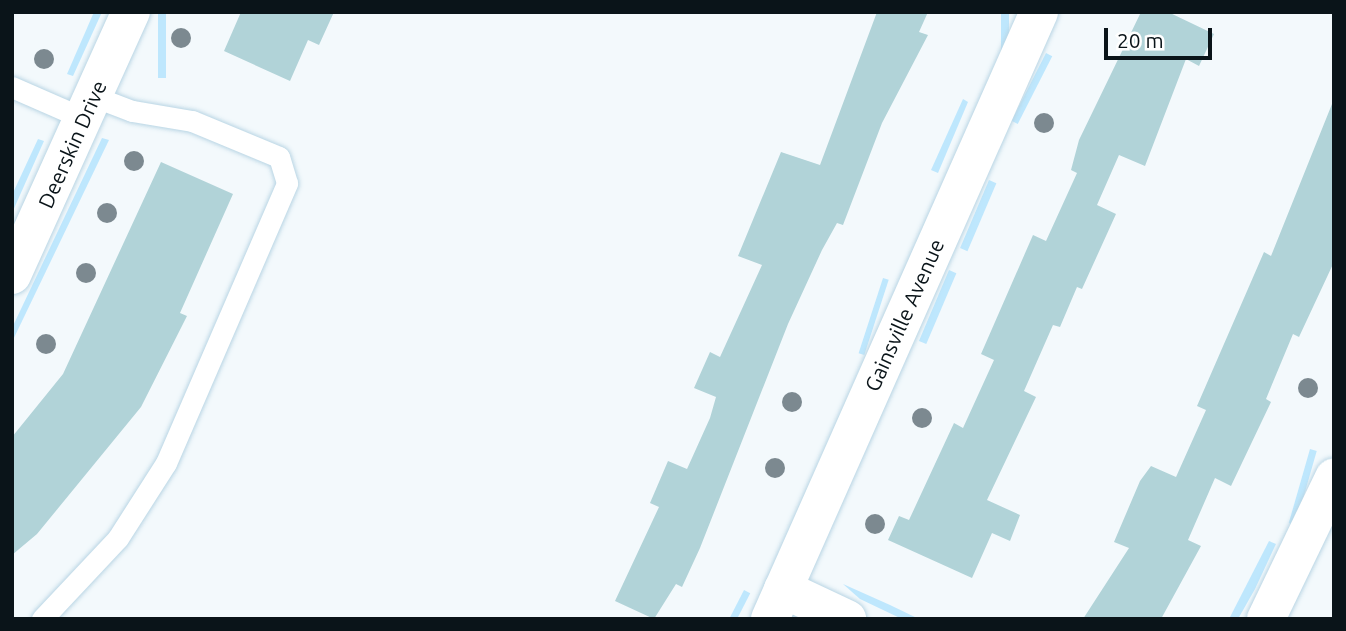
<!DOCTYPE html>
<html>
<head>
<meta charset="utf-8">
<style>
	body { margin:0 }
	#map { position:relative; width:1346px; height:631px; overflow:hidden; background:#f3f9fc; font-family:Ubuntu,sans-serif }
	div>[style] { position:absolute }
	.green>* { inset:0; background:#bee7fd; transform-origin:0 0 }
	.building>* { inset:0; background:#b1d3d8 }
	.roads { filter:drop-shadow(0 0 2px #b9d5e4) drop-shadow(0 0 2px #b9d5e4) }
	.service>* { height:21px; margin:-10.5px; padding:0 10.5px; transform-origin:10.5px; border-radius:10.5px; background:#fff }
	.minor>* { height:38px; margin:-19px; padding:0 19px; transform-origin:19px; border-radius:19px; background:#fff }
	.trees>* { width:20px; height:20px; margin:-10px; border-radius:50%; background:#7c8990 }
	span { translate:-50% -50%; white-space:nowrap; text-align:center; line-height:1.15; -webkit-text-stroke:5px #fff; paint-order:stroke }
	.street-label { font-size:21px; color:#0a1419 }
	.frame { position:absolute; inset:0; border:14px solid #0a1419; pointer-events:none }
	.scale { position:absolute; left:1104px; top:28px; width:108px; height:32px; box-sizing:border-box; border:4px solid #0a1419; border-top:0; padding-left:9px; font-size:21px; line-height:24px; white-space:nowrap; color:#0a1419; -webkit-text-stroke:5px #fff; paint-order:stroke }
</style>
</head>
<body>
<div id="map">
	<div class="green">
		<i style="clip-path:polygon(94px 12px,102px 12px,73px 76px,67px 74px)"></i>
		<i style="left:158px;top:12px;width:8px;height:66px"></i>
		<i style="left:1001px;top:12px;width:8px;height:70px"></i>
		<i style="left:1046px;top:53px;width:7px;height:76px;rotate:27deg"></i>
		<i style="clip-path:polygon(963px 99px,968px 102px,938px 173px,931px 170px)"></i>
		<i style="clip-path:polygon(102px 138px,109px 140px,12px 342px,12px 328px)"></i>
		<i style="clip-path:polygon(38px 139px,44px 141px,12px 213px,12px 195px)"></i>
		<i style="left:989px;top:180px;width:8px;height:74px;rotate:23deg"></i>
		<i style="left:949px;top:270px;width:8px;height:77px;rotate:23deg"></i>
		<i style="left:883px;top:278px;width:6px;height:79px;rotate:18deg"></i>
		<i style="left:1310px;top:449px;width:7px;height:77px;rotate:16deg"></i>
		<i style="clip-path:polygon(1269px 541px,1276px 544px,1255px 589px,1238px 619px,1229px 619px)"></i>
		<i style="clip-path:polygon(843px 584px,890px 605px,919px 619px,902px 619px,860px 599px)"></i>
		<i style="left:744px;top:590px;width:7px;height:31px;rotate:27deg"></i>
	</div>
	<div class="building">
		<i style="clip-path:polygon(241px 12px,334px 12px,319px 45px,308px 40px,290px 81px,224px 51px)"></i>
		<i style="clip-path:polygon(877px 12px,928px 12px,919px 32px,928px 35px,882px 123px,843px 225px,837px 223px,822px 250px,788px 324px,700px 548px,682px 587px,676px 584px,654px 619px,615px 601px,659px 507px,650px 503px,668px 461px,687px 469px,710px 418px,716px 397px,694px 388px,710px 352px,720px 357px,762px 265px,738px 256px,781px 152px,820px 165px)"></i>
		<i style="clip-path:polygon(1141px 12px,1168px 12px,1214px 34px,1199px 66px,1186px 59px,1145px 166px,1119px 155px,1097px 205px,1116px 214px,1082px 289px,1077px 287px,1060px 327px,1053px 325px,1024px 391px,1036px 397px,987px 500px,1020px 515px,1010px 541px,992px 533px,972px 578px,888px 540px,899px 516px,909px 520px,954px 423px,963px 428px,994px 360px,981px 354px,1033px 235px,1046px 241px,1077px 173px,1071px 170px,1079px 140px)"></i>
		<i style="clip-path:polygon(1334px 99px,1334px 262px,1299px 337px,1293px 334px,1266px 399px,1271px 402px,1231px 486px,1215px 478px,1188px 540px,1201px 546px,1161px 619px,1083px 619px,1129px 548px,1114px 542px,1140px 481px,1151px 466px,1176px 477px,1206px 410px,1197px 406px,1264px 252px,1271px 256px)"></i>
		<i style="clip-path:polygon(161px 162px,233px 194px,180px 313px,187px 316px,141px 407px,37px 534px,12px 555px,12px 437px,63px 374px)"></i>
	</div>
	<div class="roads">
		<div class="service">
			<i style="left:12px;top:87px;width:77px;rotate:23.6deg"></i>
			<i style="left:42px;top:619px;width:111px;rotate:-46.8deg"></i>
			<i style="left:118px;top:538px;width:89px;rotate:-57.4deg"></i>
			<i style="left:166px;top:463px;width:305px;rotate:-66.6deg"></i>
			<i style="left:287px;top:183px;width:27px;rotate:-107deg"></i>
			<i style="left:279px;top:157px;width:94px;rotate:-157.5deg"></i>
			<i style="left:192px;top:121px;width:61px;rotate:-170.5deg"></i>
			<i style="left:132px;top:111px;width:42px;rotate:-159deg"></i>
		</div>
		<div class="minor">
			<i style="left:12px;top:275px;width:289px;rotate:-65.7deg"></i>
			<i style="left:783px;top:589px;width:71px;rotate:25.1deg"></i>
			<i style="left:770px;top:619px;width:664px;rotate:-66.1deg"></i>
			<i style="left:1266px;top:619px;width:157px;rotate:-64.3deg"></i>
		</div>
	</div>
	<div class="trees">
		<i style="left:181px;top:38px"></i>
		<i style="left:44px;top:59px"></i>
		<i style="left:1044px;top:123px"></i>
		<i style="left:134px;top:161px"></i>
		<i style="left:107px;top:213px"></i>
		<i style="left:86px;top:273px"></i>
		<i style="left:46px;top:344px"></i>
		<i style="left:1308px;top:388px"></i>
		<i style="left:792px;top:402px"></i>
		<i style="left:922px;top:418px"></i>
		<i style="left:775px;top:468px"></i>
		<i style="left:875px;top:524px"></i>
	</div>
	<div class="street-label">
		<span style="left:72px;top:144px;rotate:-66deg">Deerskin Drive</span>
		<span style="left:904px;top:315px;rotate:-66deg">Gainsville Avenue</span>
	</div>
	<div class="frame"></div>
	<div class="scale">20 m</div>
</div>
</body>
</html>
